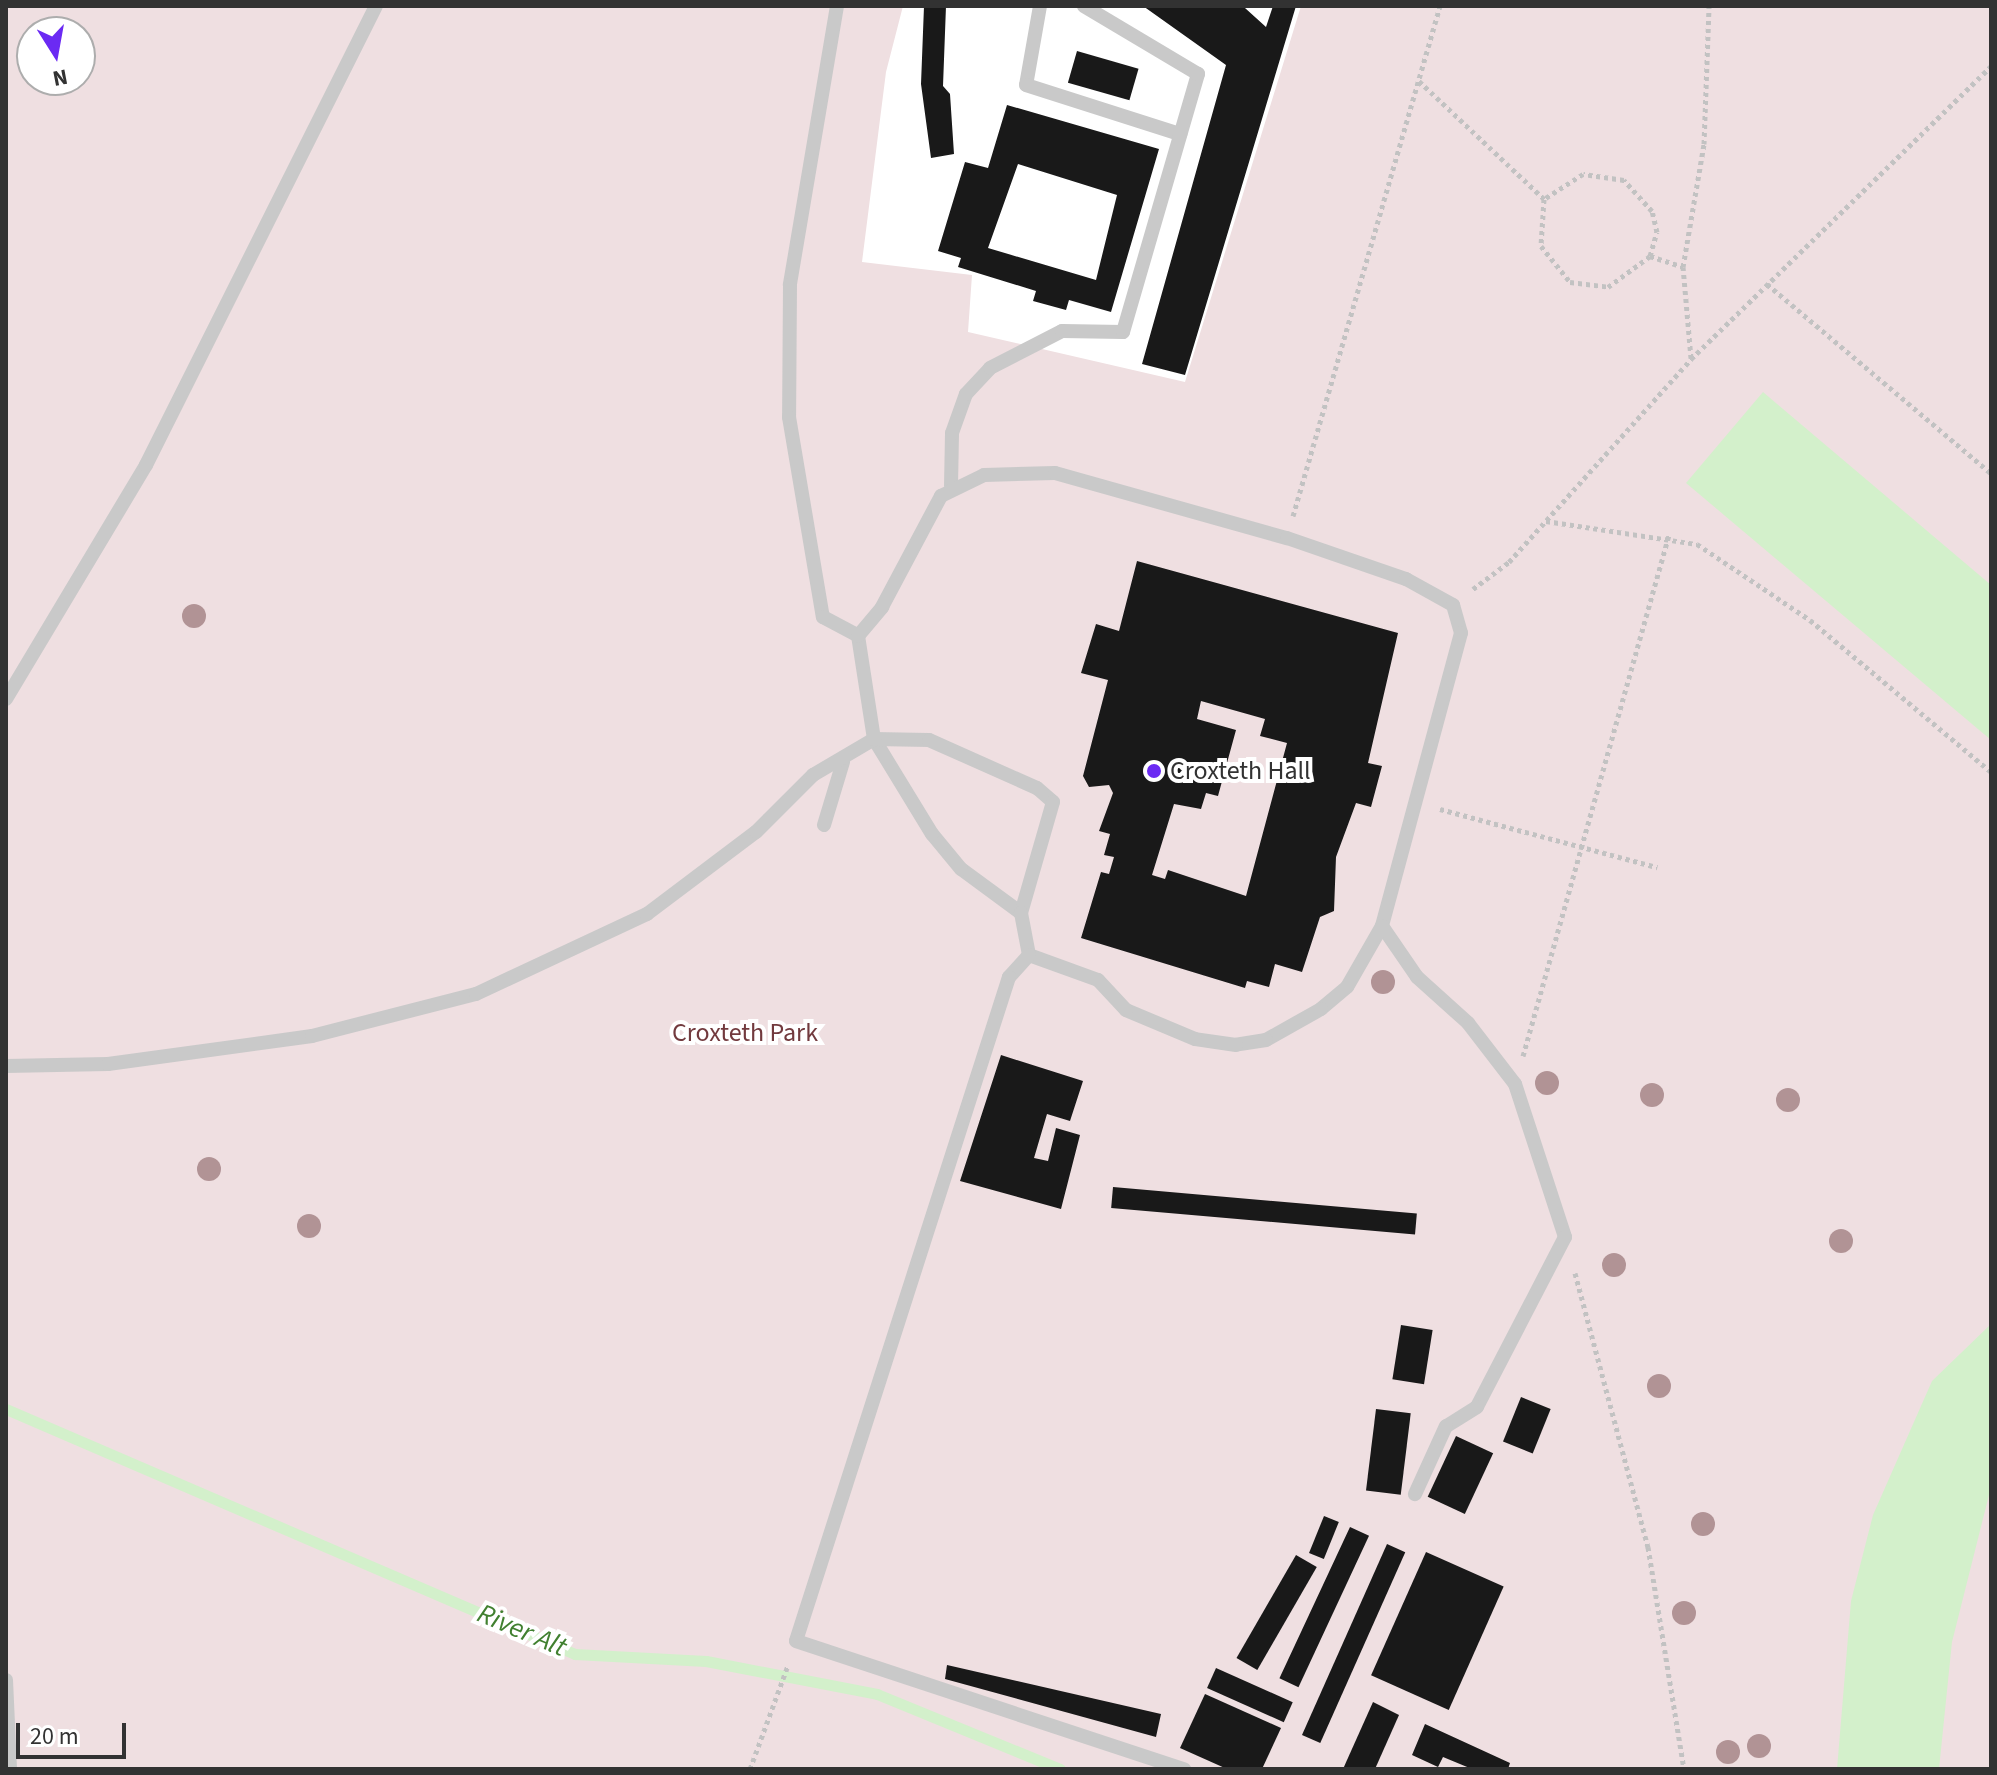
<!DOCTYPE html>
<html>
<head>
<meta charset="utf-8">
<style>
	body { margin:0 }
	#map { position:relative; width:1997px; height:1775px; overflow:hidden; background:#fff; font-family:"Source Sans 3",sans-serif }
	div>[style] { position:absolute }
	.green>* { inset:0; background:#efdfe1 }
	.water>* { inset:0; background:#d3f0cb }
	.stream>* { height:11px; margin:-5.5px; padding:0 5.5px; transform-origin:5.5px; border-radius:5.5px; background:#d3f0cb }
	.building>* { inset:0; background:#191919; transform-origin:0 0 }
	.path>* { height:5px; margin-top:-2.5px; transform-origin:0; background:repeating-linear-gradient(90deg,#c2c2c2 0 4px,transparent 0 8px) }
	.service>* { height:14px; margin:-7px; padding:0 7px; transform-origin:7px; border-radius:7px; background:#c9c9c9 }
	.trees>* { width:24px; height:24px; margin:-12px; border-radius:50%; background:#b19395 }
	.dots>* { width:22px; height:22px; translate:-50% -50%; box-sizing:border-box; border:4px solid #fff; border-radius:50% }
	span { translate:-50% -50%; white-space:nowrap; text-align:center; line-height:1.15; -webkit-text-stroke:8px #fff; paint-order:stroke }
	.poi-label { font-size:26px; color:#323232 }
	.left { translate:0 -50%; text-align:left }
	.park-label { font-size:26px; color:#723a3e }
	.water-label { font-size:28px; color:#418030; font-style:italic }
	.frame { position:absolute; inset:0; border:8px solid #323232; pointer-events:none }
	.north { position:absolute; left:16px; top:16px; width:80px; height:80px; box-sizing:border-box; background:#fff; border:2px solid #adadad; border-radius:50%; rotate:169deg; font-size:22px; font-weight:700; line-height:32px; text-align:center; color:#323232 }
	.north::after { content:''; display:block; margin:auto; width:28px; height:36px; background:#6b2af3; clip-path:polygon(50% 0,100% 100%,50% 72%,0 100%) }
	.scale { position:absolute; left:16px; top:1723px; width:110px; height:36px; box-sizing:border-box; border:4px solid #323232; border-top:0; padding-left:10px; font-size:24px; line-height:28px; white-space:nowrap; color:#323232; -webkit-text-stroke:6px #fff; paint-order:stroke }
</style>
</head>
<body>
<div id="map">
	<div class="green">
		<i style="clip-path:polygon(evenodd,6px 6px,903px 6px,886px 72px,862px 262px,972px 275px,968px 332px,1185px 382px,1301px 6px,1991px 6px,1991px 1769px,6px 1769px,6px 6px,32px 32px,80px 32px,80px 80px,32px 80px,32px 32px)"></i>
	</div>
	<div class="water">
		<i style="clip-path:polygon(1763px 392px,1991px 585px,1991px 740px,1686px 483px)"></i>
		<i style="clip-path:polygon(1991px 1324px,1991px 1487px,1952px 1642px,1939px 1769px,1837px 1769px,1851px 1601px,1873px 1515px,1932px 1381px)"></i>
	</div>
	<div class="stream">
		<i style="left:6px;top:1409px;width:620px;rotate:23.3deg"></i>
		<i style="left:575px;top:1654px;width:131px;rotate:3.1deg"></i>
		<i style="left:706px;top:1661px;width:174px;rotate:10.9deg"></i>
		<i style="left:877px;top:1694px;width:198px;rotate:22.3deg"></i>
	</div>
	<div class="building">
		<i style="clip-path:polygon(924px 6px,946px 6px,943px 86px,950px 94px,954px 154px,931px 158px,921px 84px)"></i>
		<i style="clip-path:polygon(1143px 6px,1245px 8px,1266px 27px,1273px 6px,1296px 6px,1185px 375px,1142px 364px,1226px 65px)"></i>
		<i style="left:1077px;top:51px;width:64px;height:33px;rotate:16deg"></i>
		<i style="clip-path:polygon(evenodd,1007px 105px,1159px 149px,1111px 312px,1069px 300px,1066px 310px,1033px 301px,1036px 291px,958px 267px,961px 258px,938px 251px,965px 162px,988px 168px,1007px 105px,1018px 164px,1117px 195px,1096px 280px,988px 248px,1018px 164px)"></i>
		<i style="clip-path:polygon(evenodd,1137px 561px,1398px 633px,1368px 763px,1382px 766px,1371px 807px,1356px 803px,1336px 857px,1334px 911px,1320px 917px,1302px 972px,1275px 964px,1269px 987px,1247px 981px,1245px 988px,1081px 938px,1101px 872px,1109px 874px,1114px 857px,1104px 855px,1110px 834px,1099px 831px,1113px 793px,1109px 785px,1089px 787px,1083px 776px,1108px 680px,1081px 673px,1096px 624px,1119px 631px,1137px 561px,1201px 701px,1265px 719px,1260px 736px,1287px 743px,1246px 896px,1168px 870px,1165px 879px,1152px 875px,1174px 804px,1201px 809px,1206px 793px,1218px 796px,1236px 730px,1197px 719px,1201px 701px)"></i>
		<i style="clip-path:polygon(1001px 1055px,1083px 1081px,1070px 1121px,1047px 1114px,1034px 1158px,1048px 1161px,1056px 1128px,1080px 1135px,1061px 1209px,960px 1181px)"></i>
		<i style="left:1113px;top:1187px;width:305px;height:21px;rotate:5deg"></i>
		<i style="left:1401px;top:1325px;width:32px;height:55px;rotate:9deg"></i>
		<i style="left:1521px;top:1397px;width:32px;height:48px;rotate:22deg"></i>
		<i style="left:1376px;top:1409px;width:35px;height:82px;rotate:7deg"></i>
		<i style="left:1456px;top:1436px;width:41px;height:67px;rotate:25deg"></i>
		<i style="left:1324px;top:1516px;width:16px;height:40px;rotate:22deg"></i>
		<i style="left:1350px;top:1527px;width:21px;height:167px;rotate:25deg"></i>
		<i style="left:1387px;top:1544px;width:20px;height:209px;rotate:24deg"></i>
		<i style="left:1426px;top:1552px;width:85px;height:135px;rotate:24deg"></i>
		<i style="left:1296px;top:1555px;width:24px;height:119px;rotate:30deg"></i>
		<i style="clip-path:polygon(947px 1665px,1161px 1714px,1156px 1737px,945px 1679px)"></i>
		<i style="left:1216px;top:1668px;width:84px;height:22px;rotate:24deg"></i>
		<i style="clip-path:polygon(1205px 1694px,1281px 1728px,1262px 1769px,1227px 1769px,1180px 1748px)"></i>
		<i style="clip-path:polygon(1373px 1702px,1399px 1715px,1375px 1769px,1343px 1769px)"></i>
		<i style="clip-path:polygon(1425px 1724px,1510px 1763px,1508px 1769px,1472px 1769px,1443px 1757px,1438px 1767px,1412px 1755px)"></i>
	</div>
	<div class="path">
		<i style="left:1419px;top:81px;width:172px;rotate:43.3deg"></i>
		<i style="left:1544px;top:199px;width:47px;rotate:93.7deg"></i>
		<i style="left:1541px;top:246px;width:46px;rotate:51.1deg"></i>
		<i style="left:1570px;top:282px;width:38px;rotate:7deg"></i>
		<i style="left:1608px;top:287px;width:52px;rotate:-36.4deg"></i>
		<i style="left:1650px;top:256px;width:25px;rotate:-74deg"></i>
		<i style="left:1657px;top:232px;width:22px;rotate:-103deg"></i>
		<i style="left:1652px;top:211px;width:42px;rotate:-132.1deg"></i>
		<i style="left:1624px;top:180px;width:41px;rotate:-171.7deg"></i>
		<i style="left:1583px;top:174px;width:46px;rotate:147.3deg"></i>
		<i style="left:1650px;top:256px;width:35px;rotate:18deg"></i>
		<i style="left:1767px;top:284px;width:293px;rotate:40.2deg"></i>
		<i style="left:1691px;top:358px;width:91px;rotate:-95deg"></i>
		<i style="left:1683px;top:267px;width:125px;rotate:-80.3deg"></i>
		<i style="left:1704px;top:144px;width:138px;rotate:-87.9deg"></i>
		<i style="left:1293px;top:516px;width:531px;rotate:-73.92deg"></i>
		<i style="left:1546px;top:521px;width:153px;rotate:8.7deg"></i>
		<i style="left:1697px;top:544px;width:136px;rotate:33.9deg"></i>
		<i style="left:1810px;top:620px;width:236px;rotate:40deg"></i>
		<i style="left:1473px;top:589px;width:45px;rotate:-36.9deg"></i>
		<i style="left:1509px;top:562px;width:273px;rotate:-48.1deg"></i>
		<i style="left:1691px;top:359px;width:419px;rotate:-44.3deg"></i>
		<i style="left:1440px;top:809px;width:225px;rotate:15deg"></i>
		<i style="left:1523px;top:1056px;width:541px;rotate:-74.35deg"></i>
		<i style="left:1575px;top:1273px;width:284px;rotate:75.1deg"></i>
		<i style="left:1648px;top:1547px;width:225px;rotate:80.8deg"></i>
		<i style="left:750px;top:1769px;width:111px;rotate:-69.9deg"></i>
	</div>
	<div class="service">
		<i style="left:837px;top:6px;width:283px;rotate:99.6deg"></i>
		<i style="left:790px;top:285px;width:132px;rotate:90.4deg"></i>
		<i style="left:789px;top:417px;width:203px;rotate:80.4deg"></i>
		<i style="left:823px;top:617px;width:40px;rotate:28deg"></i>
		<i style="left:1040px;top:6px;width:80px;rotate:100deg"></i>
		<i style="left:1026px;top:85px;width:162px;rotate:17.7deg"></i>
		<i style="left:951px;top:486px;width:53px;rotate:-88.9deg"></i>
		<i style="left:952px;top:433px;width:41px;rotate:-70.3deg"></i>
		<i style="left:966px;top:394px;width:35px;rotate:-47deg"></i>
		<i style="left:990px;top:368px;width:81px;rotate:-27.2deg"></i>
		<i style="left:1062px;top:331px;width:61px;rotate:0.9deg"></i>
		<i style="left:1123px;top:332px;width:269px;rotate:-73.8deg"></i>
		<i style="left:1198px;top:74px;width:133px;rotate:-149.2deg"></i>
		<i style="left:6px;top:699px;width:273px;rotate:-59.1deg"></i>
		<i style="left:146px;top:465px;width:513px;rotate:-63.39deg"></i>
		<i style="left:824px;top:825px;width:66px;rotate:-73.2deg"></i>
		<i style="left:1021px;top:913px;width:74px;rotate:-143.7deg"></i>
		<i style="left:961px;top:869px;width:45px;rotate:-129.6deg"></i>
		<i style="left:932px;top:834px;width:111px;rotate:-121.4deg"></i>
		<i style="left:874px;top:739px;width:55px;rotate:1deg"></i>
		<i style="left:929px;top:740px;width:118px;rotate:24deg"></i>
		<i style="left:1037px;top:788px;width:21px;rotate:41deg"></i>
		<i style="left:1053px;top:802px;width:116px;rotate:106.1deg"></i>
		<i style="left:1021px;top:913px;width:43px;rotate:79.2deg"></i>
		<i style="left:1382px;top:926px;width:62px;rotate:55.5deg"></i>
		<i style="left:1417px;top:977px;width:69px;rotate:42deg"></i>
		<i style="left:1468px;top:1023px;width:77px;rotate:52.4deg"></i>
		<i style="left:1515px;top:1084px;width:161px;rotate:71.9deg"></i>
		<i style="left:1565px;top:1237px;width:191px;rotate:117.4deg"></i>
		<i style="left:1477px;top:1407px;width:36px;rotate:148deg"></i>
		<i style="left:1446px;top:1426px;width:75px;rotate:114.5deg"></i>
		<i style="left:6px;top:1066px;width:102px;rotate:-1.1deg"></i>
		<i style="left:108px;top:1064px;width:206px;rotate:-7.8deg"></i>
		<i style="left:312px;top:1036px;width:169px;rotate:-14.4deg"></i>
		<i style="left:476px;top:994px;width:189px;rotate:-25.1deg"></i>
		<i style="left:647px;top:914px;width:136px;rotate:-37deg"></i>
		<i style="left:756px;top:832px;width:81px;rotate:-45deg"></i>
		<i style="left:813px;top:775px;width:71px;rotate:-30.5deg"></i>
		<i style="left:874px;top:739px;width:104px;rotate:-98.8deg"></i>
		<i style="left:858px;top:636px;width:38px;rotate:-50deg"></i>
		<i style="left:882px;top:607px;width:126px;rotate:-62deg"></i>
		<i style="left:941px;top:496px;width:48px;rotate:-26deg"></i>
		<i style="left:984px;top:475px;width:71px;rotate:-1.6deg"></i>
		<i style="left:1055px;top:473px;width:241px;rotate:15.7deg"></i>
		<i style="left:1287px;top:538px;width:126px;rotate:19deg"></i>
		<i style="left:1406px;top:579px;width:54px;rotate:29deg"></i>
		<i style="left:1453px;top:605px;width:29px;rotate:74deg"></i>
		<i style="left:1461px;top:633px;width:303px;rotate:105.1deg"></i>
		<i style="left:1382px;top:926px;width:70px;rotate:119.8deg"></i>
		<i style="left:1347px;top:987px;width:34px;rotate:140deg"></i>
		<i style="left:1321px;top:1009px;width:63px;rotate:150.6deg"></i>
		<i style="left:1266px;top:1040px;width:30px;rotate:171deg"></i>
		<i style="left:1236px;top:1045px;width:41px;rotate:-171.7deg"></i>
		<i style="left:1195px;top:1039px;width:75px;rotate:-157.2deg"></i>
		<i style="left:1126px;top:1010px;width:41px;rotate:-133deg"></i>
		<i style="left:1098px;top:980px;width:73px;rotate:-160.1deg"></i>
		<i style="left:1029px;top:955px;width:30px;rotate:132deg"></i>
		<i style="left:1009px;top:977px;width:697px;rotate:107.79deg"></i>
		<i style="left:796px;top:1641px;width:409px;rotate:18.3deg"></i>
		<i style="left:6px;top:1680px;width:89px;rotate:87.4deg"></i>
	</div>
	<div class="trees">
		<i style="left:194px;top:616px"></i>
		<i style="left:1383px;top:982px"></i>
		<i style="left:1547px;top:1083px"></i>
		<i style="left:1652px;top:1095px"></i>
		<i style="left:1788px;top:1100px"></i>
		<i style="left:209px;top:1169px"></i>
		<i style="left:309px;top:1226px"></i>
		<i style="left:1841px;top:1241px"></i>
		<i style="left:1614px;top:1265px"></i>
		<i style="left:1659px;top:1386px"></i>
		<i style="left:1703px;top:1524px"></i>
		<i style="left:1684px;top:1613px"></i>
		<i style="left:1759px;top:1746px"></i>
		<i style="left:1728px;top:1752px"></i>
	</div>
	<div class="dots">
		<i style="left:1154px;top:771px;background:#6b2af3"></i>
	</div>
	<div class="poi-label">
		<span class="left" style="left:1170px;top:771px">Croxteth Hall</span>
	</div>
	<div class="park-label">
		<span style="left:745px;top:1033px">Croxteth Park</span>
	</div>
	<div class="water-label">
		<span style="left:522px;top:1630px;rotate:23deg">River Alt</span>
	</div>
	<div class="frame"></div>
	<div class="north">N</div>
	<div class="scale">20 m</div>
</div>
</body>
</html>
